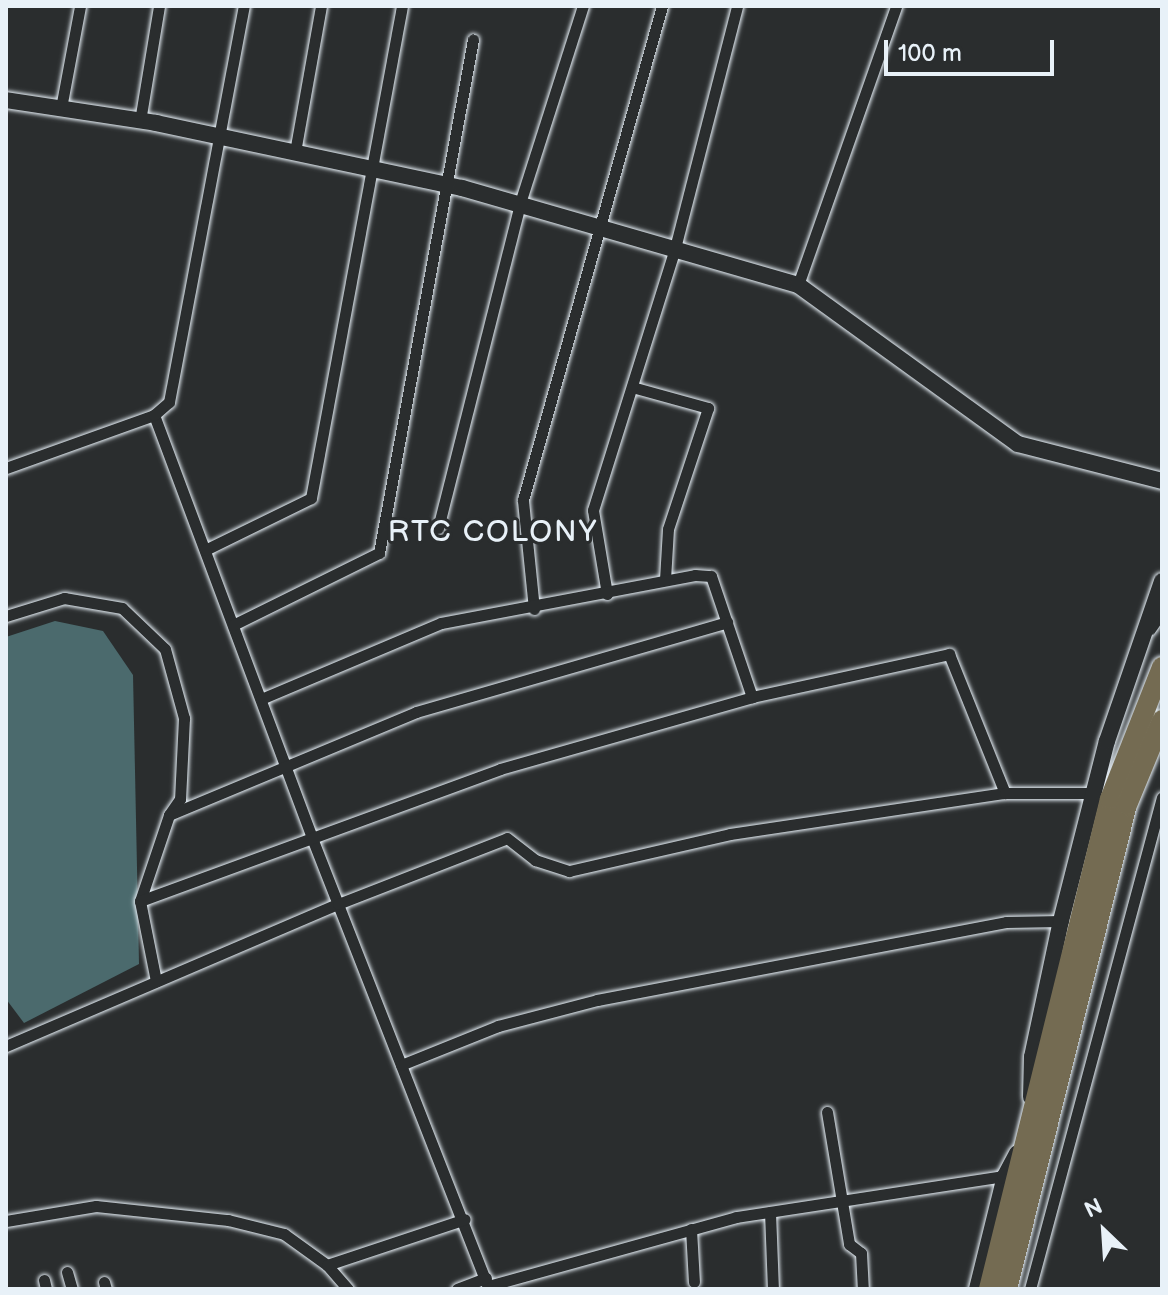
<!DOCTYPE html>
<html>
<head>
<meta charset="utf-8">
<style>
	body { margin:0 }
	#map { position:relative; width:1168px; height:1295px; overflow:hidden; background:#2a2d2e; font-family:"Balsamiq Sans",sans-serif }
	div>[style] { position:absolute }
	.water>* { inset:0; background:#4b6a6d }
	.roads { filter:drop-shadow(0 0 2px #e8f1f8) drop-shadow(0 0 2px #e8f1f8) }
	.street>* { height:11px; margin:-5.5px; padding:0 5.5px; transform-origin:5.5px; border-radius:5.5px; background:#2a2d2e }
	.secondary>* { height:16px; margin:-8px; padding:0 8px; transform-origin:8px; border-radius:8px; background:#2a2d2e }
	.highway>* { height:20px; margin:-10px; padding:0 10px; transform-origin:10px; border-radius:10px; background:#746b52 }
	span { translate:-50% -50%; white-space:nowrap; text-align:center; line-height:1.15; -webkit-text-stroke:6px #2a2d2e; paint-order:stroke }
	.quarter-label { font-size:30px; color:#e8f1f8; letter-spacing:2px }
	.frame { position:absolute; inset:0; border:8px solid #e8f1f8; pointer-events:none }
	.north { position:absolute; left:1064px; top:1191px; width:80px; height:80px; -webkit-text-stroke:6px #2a2d2e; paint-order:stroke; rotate:335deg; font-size:22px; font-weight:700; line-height:32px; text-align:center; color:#e8f1f8 }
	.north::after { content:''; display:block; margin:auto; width:28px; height:36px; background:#e8f1f8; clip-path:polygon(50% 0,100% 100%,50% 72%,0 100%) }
	.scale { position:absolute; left:884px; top:40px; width:170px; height:36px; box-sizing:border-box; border:4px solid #e8f1f8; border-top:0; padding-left:10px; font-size:24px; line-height:28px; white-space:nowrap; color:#e8f1f8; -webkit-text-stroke:6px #2a2d2e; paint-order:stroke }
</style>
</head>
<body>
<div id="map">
	<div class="water">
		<i style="clip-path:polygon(55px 621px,103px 631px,133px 675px,139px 964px,24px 1023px,6px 999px,6px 637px)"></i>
	</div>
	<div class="roads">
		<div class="street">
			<i style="left:61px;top:108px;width:104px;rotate:-79.4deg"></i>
			<i style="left:140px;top:121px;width:117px;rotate:-80.6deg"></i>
			<i style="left:295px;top:152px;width:148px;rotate:-79.9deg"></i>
			<i style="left:798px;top:285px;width:296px;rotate:-70.6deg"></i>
			<i style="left:632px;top:387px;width:79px;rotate:15.4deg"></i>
			<i style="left:708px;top:408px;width:127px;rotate:108.3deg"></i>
			<i style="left:668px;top:529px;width:51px;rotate:93.4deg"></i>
			<i style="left:154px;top:415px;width:452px;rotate:69.5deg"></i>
			<i style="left:312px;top:838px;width:484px;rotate:68.6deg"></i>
			<i style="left:6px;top:468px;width:157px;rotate:-19.7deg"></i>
			<i style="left:154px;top:415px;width:20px;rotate:-41deg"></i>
			<i style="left:169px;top:402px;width:403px;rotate:-79.3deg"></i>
			<i style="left:438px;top:528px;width:335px;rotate:-75.8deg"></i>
			<i style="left:520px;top:203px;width:207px;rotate:-72.3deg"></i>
			<i style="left:205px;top:550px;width:118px;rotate:-26.1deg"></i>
			<i style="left:311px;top:498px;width:500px;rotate:-79.52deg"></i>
			<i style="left:607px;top:594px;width:85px;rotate:-99.5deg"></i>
			<i style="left:593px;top:510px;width:275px;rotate:-72.6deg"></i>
			<i style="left:675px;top:248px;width:250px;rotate:-75.6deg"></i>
			<i style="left:534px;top:609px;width:110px;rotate:-95.8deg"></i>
			<i style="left:523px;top:500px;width:513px;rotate:-74.28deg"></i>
			<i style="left:6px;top:616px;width:61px;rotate:-17.2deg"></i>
			<i style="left:64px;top:598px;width:59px;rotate:9.8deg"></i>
			<i style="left:122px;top:608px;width:59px;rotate:43.6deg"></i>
			<i style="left:165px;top:649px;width:72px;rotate:74.6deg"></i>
			<i style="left:184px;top:718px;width:81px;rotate:92.8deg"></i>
			<i style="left:180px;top:799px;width:19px;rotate:125deg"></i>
			<i style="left:169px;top:815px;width:91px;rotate:108.6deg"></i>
			<i style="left:140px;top:901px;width:82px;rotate:78.7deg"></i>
			<i style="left:233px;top:625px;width:163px;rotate:-26.3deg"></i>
			<i style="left:379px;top:553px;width:522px;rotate:-79.62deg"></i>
			<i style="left:1150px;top:629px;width:21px;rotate:-55deg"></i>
			<i style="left:261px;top:699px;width:195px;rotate:-22.9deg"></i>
			<i style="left:441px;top:623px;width:258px;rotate:-10.7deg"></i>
			<i style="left:695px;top:575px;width:16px;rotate:4deg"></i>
			<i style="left:711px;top:576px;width:128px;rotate:71.3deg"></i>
			<i style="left:169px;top:815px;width:268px;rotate:-22.6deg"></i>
			<i style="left:416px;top:712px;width:324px;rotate:-16.1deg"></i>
			<i style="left:140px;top:901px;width:383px;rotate:-20.1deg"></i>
			<i style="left:500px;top:769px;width:262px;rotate:-15.9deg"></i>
			<i style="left:752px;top:697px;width:202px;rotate:-12.3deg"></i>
			<i style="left:949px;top:654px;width:150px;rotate:68.1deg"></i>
			<i style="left:6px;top:1046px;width:361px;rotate:-23.2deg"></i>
			<i style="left:338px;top:904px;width:181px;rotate:-21.3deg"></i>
			<i style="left:507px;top:838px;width:36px;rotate:38deg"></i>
			<i style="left:535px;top:860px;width:36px;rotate:18deg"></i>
			<i style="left:569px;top:871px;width:165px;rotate:-12.9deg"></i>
			<i style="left:730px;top:834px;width:278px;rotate:-8.5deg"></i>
			<i style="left:1005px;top:793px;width:90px"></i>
			<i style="left:401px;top:1065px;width:105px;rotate:-21.9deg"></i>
			<i style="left:498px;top:1026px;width:102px;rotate:-14.7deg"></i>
			<i style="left:597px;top:1000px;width:416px;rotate:-10.8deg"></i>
			<i style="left:1006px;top:922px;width:55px;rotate:-1deg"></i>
			<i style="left:827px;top:1112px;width:134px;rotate:80.5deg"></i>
			<i style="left:849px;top:1244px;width:15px;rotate:37deg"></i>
			<i style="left:861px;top:1253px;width:36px;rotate:87deg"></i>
			<i style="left:770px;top:1212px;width:77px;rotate:87.8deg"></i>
			<i style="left:6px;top:1221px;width:91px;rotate:-9.5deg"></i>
			<i style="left:96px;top:1206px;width:133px;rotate:6.1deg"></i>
			<i style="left:228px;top:1220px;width:58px;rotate:14deg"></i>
			<i style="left:284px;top:1234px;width:53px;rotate:35.8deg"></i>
			<i style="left:327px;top:1265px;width:32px;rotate:49deg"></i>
			<i style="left:691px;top:1229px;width:53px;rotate:86.8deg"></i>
			<i style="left:327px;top:1265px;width:145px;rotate:-18.4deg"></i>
			<i style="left:67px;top:1272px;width:18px;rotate:74deg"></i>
			<i style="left:44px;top:1280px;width:9px;rotate:77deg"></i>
			<i style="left:104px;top:1282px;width:7px;rotate:74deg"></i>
			<i style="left:488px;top:1286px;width:257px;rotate:-15.5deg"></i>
			<i style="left:736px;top:1217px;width:272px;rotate:-8.7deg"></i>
			<i style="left:457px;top:1289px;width:31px;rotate:-21deg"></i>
			<i style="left:1030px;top:1289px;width:509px;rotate:-74.98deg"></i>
		</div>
		<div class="secondary">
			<i style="left:6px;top:100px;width:152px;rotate:8.7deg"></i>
			<i style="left:156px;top:123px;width:313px;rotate:12deg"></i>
			<i style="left:462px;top:188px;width:350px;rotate:16.1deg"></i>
			<i style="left:798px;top:285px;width:271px;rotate:35.9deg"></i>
			<i style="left:1018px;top:444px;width:149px;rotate:14.4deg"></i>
			<i style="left:1031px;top:1097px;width:40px;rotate:-88.6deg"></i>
			<i style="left:1032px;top:1057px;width:139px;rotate:-78deg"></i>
			<i style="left:1061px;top:921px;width:186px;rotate:-75.7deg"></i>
			<i style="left:1107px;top:741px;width:169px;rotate:-71deg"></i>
			<i style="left:977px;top:1289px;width:116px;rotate:-76.1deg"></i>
			<i style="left:1005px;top:1176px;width:26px;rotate:-62deg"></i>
		</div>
		<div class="highway">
			<i style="left:989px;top:1289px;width:505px;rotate:-76.13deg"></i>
			<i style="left:1110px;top:799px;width:142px;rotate:-68.5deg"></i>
			<i style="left:1007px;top:1289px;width:499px;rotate:-76.1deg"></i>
			<i style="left:1127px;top:805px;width:92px;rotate:-67.6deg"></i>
		</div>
	</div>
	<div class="quarter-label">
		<span style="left:493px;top:532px">RTC COLONY</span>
	</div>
	<div class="frame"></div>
	<div class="north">N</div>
	<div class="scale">100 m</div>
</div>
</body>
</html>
